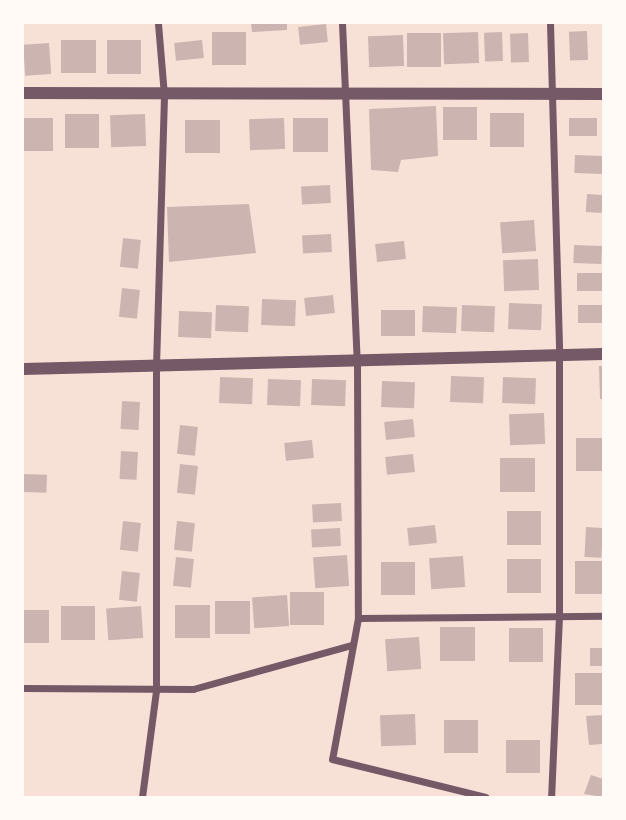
<!DOCTYPE html>
<html>
<head>
<meta charset="utf-8">
<style>
	body { margin:0 }
	#map { position:relative; width:626px; height:820px; overflow:hidden; background:#f7e1d7; font-family:Georgia,serif }
	div>[style] { position:absolute }
	.building>* { inset:0; background:#ccb4b1; transform-origin:0 0 }
	.minor>* { height:7px; margin:-3.5px; padding:0 3.5px; transform-origin:3.5px; border-radius:3.5px; background:#755966 }
	.tertiary>* { height:12px; margin:-6px; padding:0 6px; transform-origin:6px; border-radius:6px; background:#755966 }
	span { translate:-50% -50%; white-space:nowrap; text-align:center; line-height:1.15; -webkit-text-stroke:7px #fffaf5; paint-order:stroke }
	.frame { position:absolute; inset:0; border:24px solid #fffaf5; pointer-events:none }
</style>
</head>
<body>
<div id="map">
	<div class="building">
		<i style="clip-path:polygon(251px 23px,287px 23px,287px 30px,252px 32px)"></i>
		<i style="left:326px;top:24px;width:18px;height:28px;rotate:84deg"></i>
		<i style="left:587px;top:31px;width:29px;height:18px;rotate:88deg"></i>
		<i style="left:212px;top:32px;width:34px;height:33px"></i>
		<i style="left:478px;top:32px;width:31px;height:35px;rotate:88deg"></i>
		<i style="left:502px;top:32px;width:29px;height:18px;rotate:88deg"></i>
		<i style="left:407px;top:33px;width:34px;height:34px"></i>
		<i style="left:528px;top:33px;width:29px;height:18px;rotate:88deg"></i>
		<i style="left:403px;top:35px;width:31px;height:35px;rotate:88deg"></i>
		<i style="left:61px;top:40px;width:35px;height:33px"></i>
		<i style="left:107px;top:40px;width:34px;height:34px"></i>
		<i style="left:202px;top:40px;width:18px;height:28px;rotate:84deg"></i>
		<i style="left:49px;top:43px;width:31px;height:26px;rotate:86deg"></i>
		<i style="clip-path:polygon(436px 106px,438px 156px,401px 160px,398px 172px,371px 170px,369px 109px)"></i>
		<i style="left:443px;top:107px;width:34px;height:33px"></i>
		<i style="left:490px;top:113px;width:34px;height:34px"></i>
		<i style="left:65px;top:114px;width:34px;height:34px"></i>
		<i style="left:145px;top:114px;width:32px;height:35px;rotate:88deg"></i>
		<i style="left:23px;top:118px;width:30px;height:33px"></i>
		<i style="left:284px;top:118px;width:31px;height:35px;rotate:88deg"></i>
		<i style="left:293px;top:118px;width:35px;height:34px"></i>
		<i style="left:569px;top:118px;width:28px;height:18px"></i>
		<i style="left:185px;top:120px;width:35px;height:33px"></i>
		<i style="left:575px;top:155px;width:28px;height:18px;rotate:2deg"></i>
		<i style="left:330px;top:185px;width:18px;height:29px;rotate:87deg"></i>
		<i style="left:587px;top:194px;width:16px;height:18px;rotate:4deg"></i>
		<i style="clip-path:polygon(249px 204px,256px 253px,169px 262px,167px 207px)"></i>
		<i style="left:534px;top:220px;width:31px;height:34px;rotate:86deg"></i>
		<i style="left:331px;top:234px;width:18px;height:29px;rotate:87deg"></i>
		<i style="left:123px;top:238px;width:18px;height:29px;rotate:6deg"></i>
		<i style="left:404px;top:241px;width:18px;height:29px;rotate:84deg"></i>
		<i style="left:574px;top:245px;width:28px;height:18px;rotate:2deg"></i>
		<i style="left:538px;top:259px;width:31px;height:35px;rotate:88deg"></i>
		<i style="left:577px;top:273px;width:26px;height:18px"></i>
		<i style="left:122px;top:288px;width:18px;height:29px;rotate:6deg"></i>
		<i style="left:333px;top:295px;width:18px;height:29px;rotate:84deg"></i>
		<i style="left:262px;top:299px;width:34px;height:26px;rotate:2deg"></i>
		<i style="left:509px;top:303px;width:33px;height:26px;rotate:2deg"></i>
		<i style="left:216px;top:305px;width:33px;height:26px;rotate:2deg"></i>
		<i style="left:462px;top:305px;width:33px;height:26px;rotate:2deg"></i>
		<i style="left:578px;top:305px;width:25px;height:18px"></i>
		<i style="left:423px;top:306px;width:34px;height:26px;rotate:2deg"></i>
		<i style="left:381px;top:310px;width:34px;height:26px"></i>
		<i style="left:179px;top:311px;width:33px;height:26px;rotate:2deg"></i>
		<i style="clip-path:polygon(599px 366px,603px 366px,603px 399px,600px 399px)"></i>
		<i style="left:451px;top:376px;width:33px;height:26px;rotate:2deg"></i>
		<i style="left:220px;top:377px;width:33px;height:26px;rotate:2deg"></i>
		<i style="left:503px;top:377px;width:33px;height:26px;rotate:2deg"></i>
		<i style="left:268px;top:379px;width:33px;height:26px;rotate:2deg"></i>
		<i style="left:312px;top:379px;width:34px;height:26px;rotate:2deg"></i>
		<i style="left:382px;top:381px;width:33px;height:26px;rotate:2deg"></i>
		<i style="left:122px;top:401px;width:18px;height:28px;rotate:3deg"></i>
		<i style="left:544px;top:413px;width:31px;height:35px;rotate:88deg"></i>
		<i style="left:413px;top:419px;width:18px;height:29px;rotate:84deg"></i>
		<i style="left:180px;top:425px;width:18px;height:29px;rotate:6deg"></i>
		<i style="left:576px;top:438px;width:27px;height:33px"></i>
		<i style="left:312px;top:440px;width:18px;height:28px;rotate:84deg"></i>
		<i style="left:121px;top:451px;width:17px;height:28px;rotate:3deg"></i>
		<i style="left:413px;top:454px;width:18px;height:28px;rotate:84deg"></i>
		<i style="left:500px;top:458px;width:35px;height:34px"></i>
		<i style="left:180px;top:464px;width:18px;height:29px;rotate:6deg"></i>
		<i style="left:23px;top:474px;width:24px;height:18px;rotate:2deg"></i>
		<i style="left:341px;top:503px;width:18px;height:29px;rotate:87deg"></i>
		<i style="left:507px;top:511px;width:34px;height:34px"></i>
		<i style="left:123px;top:521px;width:18px;height:29px;rotate:6deg"></i>
		<i style="left:177px;top:521px;width:18px;height:29px;rotate:6deg"></i>
		<i style="left:435px;top:525px;width:18px;height:28px;rotate:84deg"></i>
		<i style="left:586px;top:527px;width:17px;height:30px;rotate:3deg"></i>
		<i style="left:340px;top:528px;width:18px;height:29px;rotate:87deg"></i>
		<i style="left:347px;top:555px;width:31px;height:34px;rotate:86deg"></i>
		<i style="left:463px;top:556px;width:31px;height:34px;rotate:86deg"></i>
		<i style="left:176px;top:557px;width:18px;height:29px;rotate:6deg"></i>
		<i style="left:507px;top:559px;width:34px;height:34px"></i>
		<i style="left:575px;top:561px;width:28px;height:33px"></i>
		<i style="left:381px;top:562px;width:34px;height:33px"></i>
		<i style="left:122px;top:571px;width:18px;height:29px;rotate:6deg"></i>
		<i style="left:290px;top:592px;width:34px;height:33px"></i>
		<i style="left:287px;top:595px;width:31px;height:35px;rotate:86deg"></i>
		<i style="left:215px;top:601px;width:35px;height:33px"></i>
		<i style="left:175px;top:605px;width:35px;height:33px"></i>
		<i style="left:61px;top:606px;width:34px;height:34px"></i>
		<i style="left:141px;top:606px;width:32px;height:35px;rotate:86deg"></i>
		<i style="left:23px;top:610px;width:26px;height:33px"></i>
		<i style="left:440px;top:627px;width:35px;height:34px"></i>
		<i style="left:509px;top:628px;width:34px;height:34px"></i>
		<i style="left:419px;top:637px;width:32px;height:34px;rotate:86deg"></i>
		<i style="left:590px;top:648px;width:13px;height:18px"></i>
		<i style="left:603px;top:673px;width:32px;height:28px;rotate:90deg"></i>
		<i style="left:415px;top:714px;width:31px;height:35px;rotate:88deg"></i>
		<i style="clip-path:polygon(603px 715px,603px 744px,589px 745px,586px 716px)"></i>
		<i style="left:444px;top:720px;width:34px;height:33px"></i>
		<i style="left:506px;top:740px;width:34px;height:33px"></i>
		<i style="clip-path:polygon(591px 775px,603px 779px,603px 797px,584px 794px)"></i>
	</div>
	<div class="minor">
		<i style="left:342px;top:23px;width:339px;rotate:87.5deg"></i>
		<i style="left:357px;top:362px;width:256px;rotate:89.8deg"></i>
		<i style="left:358px;top:618px;width:143px;rotate:100.4deg"></i>
		<i style="left:332px;top:759px;width:158px;rotate:13.9deg"></i>
		<i style="left:550px;top:23px;width:332px;rotate:88.4deg"></i>
		<i style="left:559px;top:355px;width:261px;rotate:90deg"></i>
		<i style="left:559px;top:616px;width:181px;rotate:92.5deg"></i>
		<i style="left:358px;top:618px;width:245px;rotate:-0.5deg"></i>
		<i style="left:23px;top:688px;width:170px;rotate:0.3deg"></i>
		<i style="left:193px;top:689px;width:165px;rotate:-15.5deg"></i>
		<i style="left:142px;top:797px;width:108px;rotate:-82.5deg"></i>
		<i style="left:156px;top:690px;width:324px;rotate:-90deg"></i>
		<i style="left:156px;top:366px;width:271px;rotate:-88.3deg"></i>
		<i style="left:164px;top:95px;width:72px;rotate:-94.8deg"></i>
	</div>
	<div class="tertiary">
		<i style="left:23px;top:93px;width:580px;rotate:0.1deg"></i>
		<i style="left:23px;top:369px;width:580px;rotate:-1.48deg"></i>
	</div>
	<div class="frame"></div>
</div>
</body>
</html>
